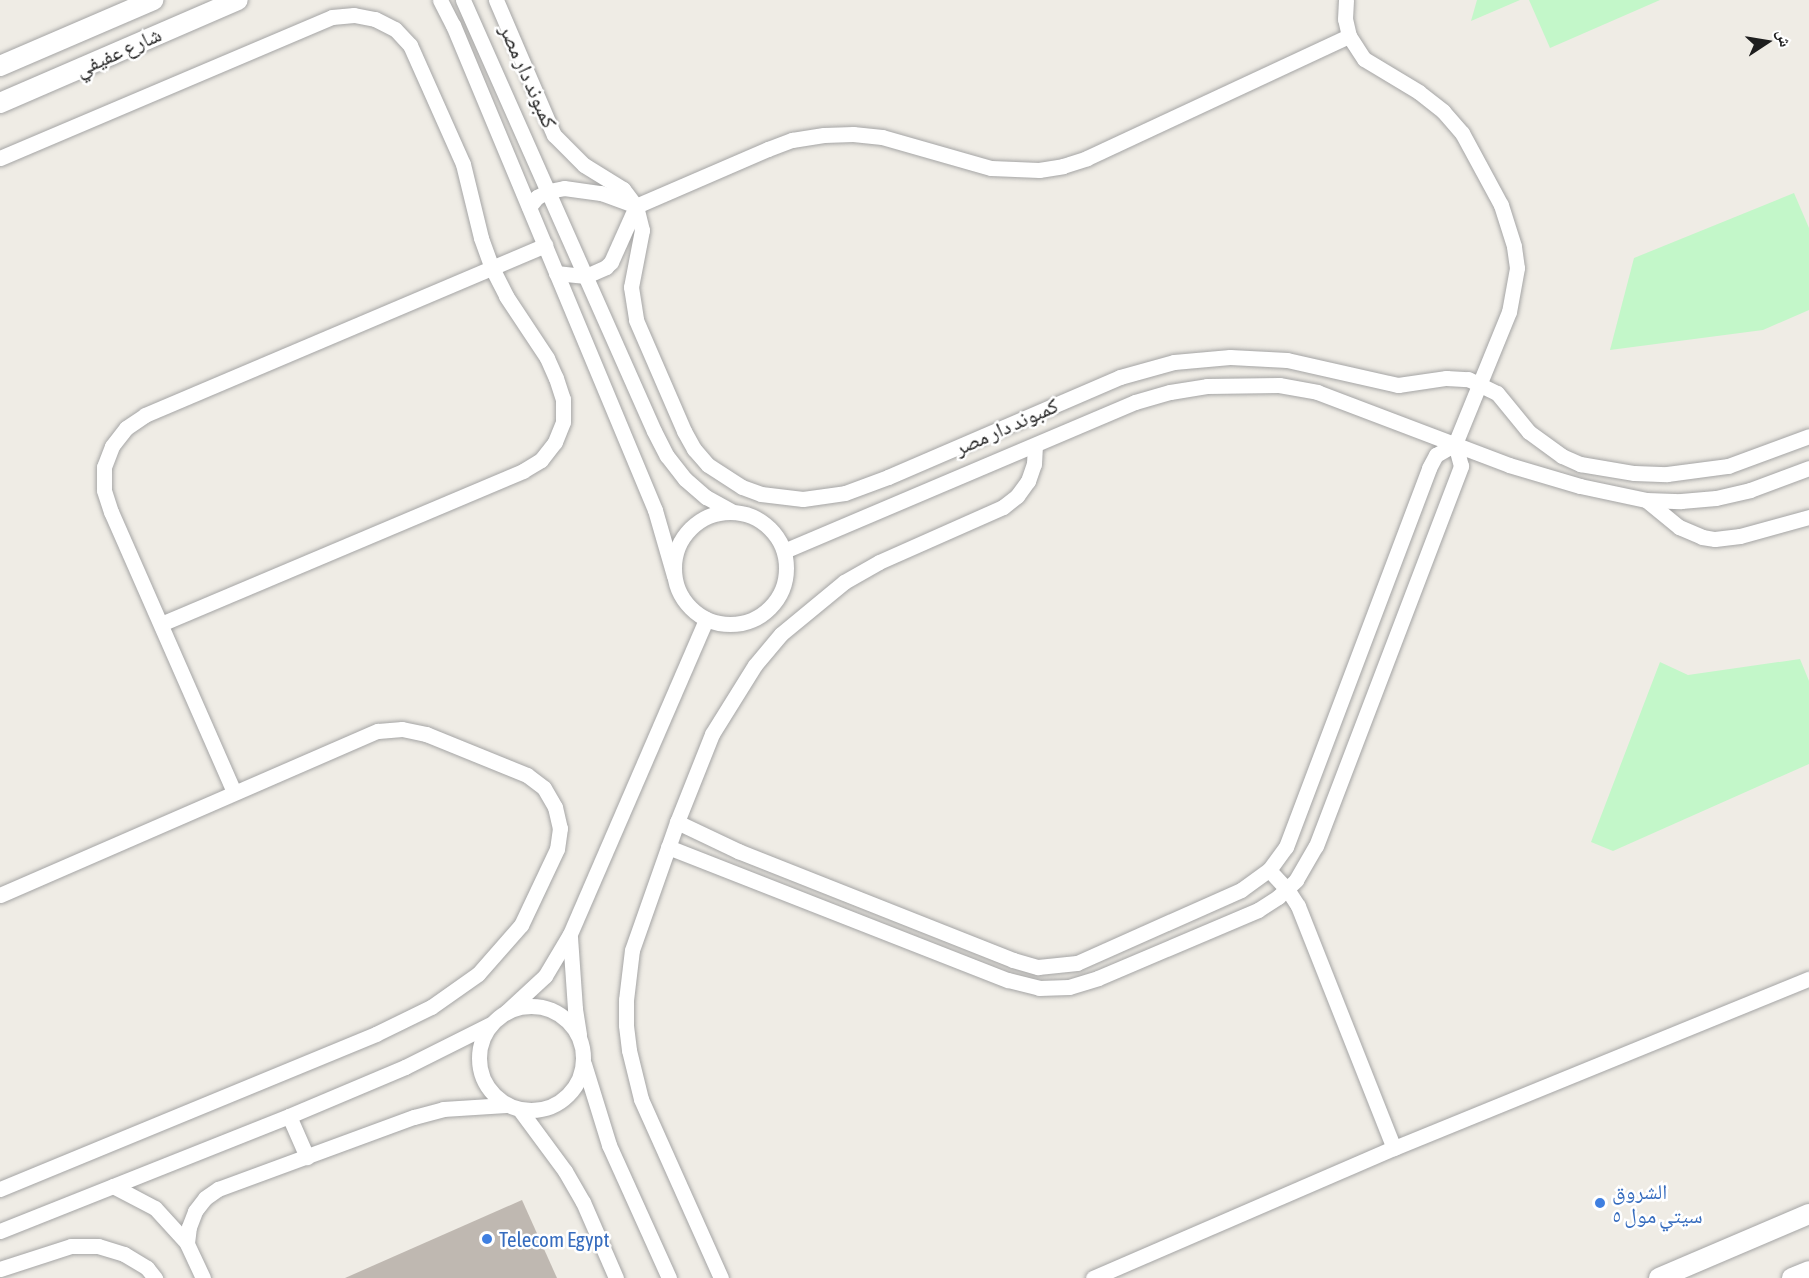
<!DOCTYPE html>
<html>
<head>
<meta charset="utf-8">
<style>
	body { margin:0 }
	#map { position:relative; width:1809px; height:1278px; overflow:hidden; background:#efece5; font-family:"Asap Condensed","Noto Naskh Arabic",sans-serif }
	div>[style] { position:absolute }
	.park>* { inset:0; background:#c3f7c9 }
	.building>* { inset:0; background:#bfb8b1 }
	.roads { filter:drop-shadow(0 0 2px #a5a5a5) drop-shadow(0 0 2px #a5a5a5) }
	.minor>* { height:15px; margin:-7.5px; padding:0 7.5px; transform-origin:7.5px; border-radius:7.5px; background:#fff }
	.minor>.ring { margin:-7.5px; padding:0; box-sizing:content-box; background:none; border:15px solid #fff; border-radius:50% }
	.tertiary>* { height:20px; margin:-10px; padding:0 10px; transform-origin:10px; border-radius:10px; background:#fff }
	.dots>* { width:16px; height:16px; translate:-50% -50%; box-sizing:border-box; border:3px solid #fff; border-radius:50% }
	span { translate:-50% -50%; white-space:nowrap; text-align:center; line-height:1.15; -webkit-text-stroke:5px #fff; paint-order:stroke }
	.street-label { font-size:21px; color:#1e1e1e }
	.shop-label { font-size:21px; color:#366cbe }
	.left { translate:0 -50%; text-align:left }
	.north { position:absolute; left:1737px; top:12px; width:60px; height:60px; -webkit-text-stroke:4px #fff; paint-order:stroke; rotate:78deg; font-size:16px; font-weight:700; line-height:24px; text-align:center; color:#1e1e1e }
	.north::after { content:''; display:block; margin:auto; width:21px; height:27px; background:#1e1e1e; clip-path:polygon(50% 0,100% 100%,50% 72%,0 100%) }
</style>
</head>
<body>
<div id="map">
	<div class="park">
		<i style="clip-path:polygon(1477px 0,1520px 0,1471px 21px)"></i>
		<i style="clip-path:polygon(1529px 0,1660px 0,1550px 48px)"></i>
		<i style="clip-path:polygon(1794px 193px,1809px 228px,1809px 310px,1763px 330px,1610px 350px,1634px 258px)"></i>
		<i style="clip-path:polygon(1800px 659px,1809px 681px,1809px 764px,1613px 851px,1591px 842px,1660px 662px,1688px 675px)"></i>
	</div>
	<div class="building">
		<i style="clip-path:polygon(522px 1200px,557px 1278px,345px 1278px)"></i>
	</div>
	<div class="roads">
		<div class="minor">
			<i style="left:440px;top:0;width:28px;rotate:63deg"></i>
			<i style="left:453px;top:25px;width:525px;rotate:67.39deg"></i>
			<i style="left:655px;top:510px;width:69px;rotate:73.9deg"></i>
			<i style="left:463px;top:0;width:471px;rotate:66.1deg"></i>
			<i style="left:654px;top:431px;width:28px;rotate:63deg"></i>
			<i style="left:667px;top:456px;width:29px;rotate:52deg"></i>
			<i style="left:685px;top:479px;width:28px;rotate:41deg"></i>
			<i style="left:706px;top:497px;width:29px;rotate:29deg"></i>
			<i style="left:496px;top:0;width:147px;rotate:66.8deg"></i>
			<i style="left:554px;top:135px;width:42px;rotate:45deg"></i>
			<i style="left:584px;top:165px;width:46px;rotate:31.6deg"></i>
			<i style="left:623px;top:189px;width:21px;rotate:53deg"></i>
			<i style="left:636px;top:206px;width:25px;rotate:76deg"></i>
			<i style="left:642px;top:230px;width:58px;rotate:100.9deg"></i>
			<i style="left:631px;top:287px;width:33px;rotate:81deg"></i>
			<i style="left:636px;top:320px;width:121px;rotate:66.6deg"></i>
			<i style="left:684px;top:431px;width:21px;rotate:61deg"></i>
			<i style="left:694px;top:449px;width:21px;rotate:49deg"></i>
			<i style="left:708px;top:465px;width:40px;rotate:32.9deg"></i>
			<i style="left:742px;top:487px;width:20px;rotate:20deg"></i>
			<i style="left:761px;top:494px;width:42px;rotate:6.8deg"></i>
			<i style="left:803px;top:499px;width:42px;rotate:-8.1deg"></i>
			<i style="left:845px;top:493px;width:46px;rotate:-20.4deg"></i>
			<i style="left:888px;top:477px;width:253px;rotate:-23.3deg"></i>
			<i style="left:1120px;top:377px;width:56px;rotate:-15.5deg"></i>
			<i style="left:1174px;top:362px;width:56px;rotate:-5.1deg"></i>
			<i style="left:1230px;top:357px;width:57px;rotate:3deg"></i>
			<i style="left:1287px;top:360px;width:114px;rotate:12.7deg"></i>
			<i style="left:1398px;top:385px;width:49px;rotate:-8.3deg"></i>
			<i style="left:1446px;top:378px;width:22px;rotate:3deg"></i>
			<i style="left:1468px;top:379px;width:32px;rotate:26deg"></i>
			<i style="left:1497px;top:393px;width:50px;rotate:50.6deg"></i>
			<i style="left:1529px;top:432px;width:41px;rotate:36deg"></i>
			<i style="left:1562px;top:456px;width:20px;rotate:24deg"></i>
			<i style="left:1580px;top:464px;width:55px;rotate:9.5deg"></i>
			<i style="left:1634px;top:473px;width:33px;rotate:2deg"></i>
			<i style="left:1667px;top:474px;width:62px;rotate:-7.5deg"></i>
			<i style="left:1728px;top:466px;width:86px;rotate:-20.3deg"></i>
			<i style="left:0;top:158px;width:361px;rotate:-23deg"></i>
			<i style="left:332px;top:17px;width:22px;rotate:-5deg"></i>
			<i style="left:354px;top:15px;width:21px;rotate:11deg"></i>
			<i style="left:375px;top:19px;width:22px;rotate:27deg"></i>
			<i style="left:395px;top:29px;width:22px;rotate:47deg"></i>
			<i style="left:410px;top:45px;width:130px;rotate:66deg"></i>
			<i style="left:463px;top:164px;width:76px;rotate:76.3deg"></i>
			<i style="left:481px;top:238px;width:32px;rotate:70deg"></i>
			<i style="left:492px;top:268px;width:31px;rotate:63deg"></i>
			<i style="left:506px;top:296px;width:74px;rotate:56.5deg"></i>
			<i style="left:547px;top:358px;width:22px;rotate:66deg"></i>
			<i style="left:556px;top:378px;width:22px;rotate:72deg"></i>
			<i style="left:563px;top:399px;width:23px;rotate:90deg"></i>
			<i style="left:563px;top:422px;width:22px;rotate:112deg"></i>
			<i style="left:555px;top:442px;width:23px;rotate:128deg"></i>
			<i style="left:541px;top:460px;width:21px;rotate:149deg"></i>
			<i style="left:523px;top:471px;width:393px;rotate:157.1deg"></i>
			<i style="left:529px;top:207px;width:13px;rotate:-51deg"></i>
			<i style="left:537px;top:197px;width:13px;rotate:-27deg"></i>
			<i style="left:549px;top:191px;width:15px;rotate:-11deg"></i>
			<i style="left:564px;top:188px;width:37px;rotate:8deg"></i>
			<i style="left:601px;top:193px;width:37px;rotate:20deg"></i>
			<i style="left:636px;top:206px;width:144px;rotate:-23.4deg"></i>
			<i style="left:768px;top:149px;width:26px;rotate:-21deg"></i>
			<i style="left:792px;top:140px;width:32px;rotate:-9deg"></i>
			<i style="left:824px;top:135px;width:29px;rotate:-2deg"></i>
			<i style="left:853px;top:134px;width:29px;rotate:6deg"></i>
			<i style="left:882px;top:137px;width:113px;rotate:15.9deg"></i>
			<i style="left:991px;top:168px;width:48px;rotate:2.4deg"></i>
			<i style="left:1039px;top:170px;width:24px;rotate:-9deg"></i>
			<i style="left:1063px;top:166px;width:25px;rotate:-18deg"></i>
			<i style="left:1087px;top:158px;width:289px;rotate:-25deg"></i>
			<i style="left:556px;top:273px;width:30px;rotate:6deg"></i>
			<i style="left:586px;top:276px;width:22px;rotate:-24deg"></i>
			<i style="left:606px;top:267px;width:7px;rotate:-45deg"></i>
			<i style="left:611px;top:262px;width:61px;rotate:-65.9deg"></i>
			<i style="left:1646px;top:500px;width:43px;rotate:39.3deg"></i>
			<i style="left:1679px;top:527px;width:25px;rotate:23deg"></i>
			<i style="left:1702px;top:537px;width:13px;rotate:9deg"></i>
			<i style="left:1715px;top:539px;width:25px;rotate:-7deg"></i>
			<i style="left:1740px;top:536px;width:72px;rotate:-15.4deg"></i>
			<i class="ring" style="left:674px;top:512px;width:97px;height:97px"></i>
			<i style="left:784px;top:551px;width:381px;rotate:-23deg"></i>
			<i style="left:1135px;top:402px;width:36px;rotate:-16deg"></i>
			<i style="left:1170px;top:392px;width:37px;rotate:-9deg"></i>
			<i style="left:1207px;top:386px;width:72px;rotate:-0.8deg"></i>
			<i style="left:1279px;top:385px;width:39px;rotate:10deg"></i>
			<i style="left:1317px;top:392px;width:205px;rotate:20.8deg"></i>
			<i style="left:1509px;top:465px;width:74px;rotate:16.5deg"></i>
			<i style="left:1580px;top:486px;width:67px;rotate:12deg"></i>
			<i style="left:1646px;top:500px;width:35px;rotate:2deg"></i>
			<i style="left:1681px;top:501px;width:35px;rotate:-5deg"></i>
			<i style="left:1716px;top:498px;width:35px;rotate:-13deg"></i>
			<i style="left:1750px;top:490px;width:63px;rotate:-20.4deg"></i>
			<i style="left:234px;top:792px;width:306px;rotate:-113.7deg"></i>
			<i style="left:111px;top:512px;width:23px;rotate:-108deg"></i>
			<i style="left:104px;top:490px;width:23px;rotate:-90deg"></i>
			<i style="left:104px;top:467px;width:22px;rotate:-69deg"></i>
			<i style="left:112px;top:446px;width:23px;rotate:-52deg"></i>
			<i style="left:126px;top:428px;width:23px;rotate:-34deg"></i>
			<i style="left:145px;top:415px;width:435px;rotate:-23deg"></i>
			<i style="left:677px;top:822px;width:68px;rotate:25.4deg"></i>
			<i style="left:738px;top:851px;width:296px;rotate:21.6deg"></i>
			<i style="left:1013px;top:960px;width:26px;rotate:16deg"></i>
			<i style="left:1038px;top:967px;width:39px;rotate:-6deg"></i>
			<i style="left:1077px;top:963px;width:180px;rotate:-24deg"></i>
			<i style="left:1241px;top:890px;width:34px;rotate:-36deg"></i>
			<i style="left:1269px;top:870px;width:29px;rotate:-54deg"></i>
			<i style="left:1286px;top:847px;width:405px;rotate:-69.3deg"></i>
			<i style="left:1429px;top:468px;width:15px;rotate:-62deg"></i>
			<i style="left:1436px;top:455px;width:22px;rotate:-30deg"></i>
			<i style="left:668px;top:847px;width:365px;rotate:21.4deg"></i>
			<i style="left:1008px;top:980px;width:32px;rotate:14deg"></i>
			<i style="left:1039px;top:988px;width:30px;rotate:-2deg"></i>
			<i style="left:1069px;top:987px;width:30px;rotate:-17deg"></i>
			<i style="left:1098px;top:978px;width:174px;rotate:-23deg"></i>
			<i style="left:1258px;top:910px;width:24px;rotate:-33deg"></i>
			<i style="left:1278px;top:897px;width:25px;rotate:-43deg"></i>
			<i style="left:1296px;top:880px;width:39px;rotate:-60deg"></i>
			<i style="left:1316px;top:846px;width:407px;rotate:-69.1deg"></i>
			<i style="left:1461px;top:466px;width:23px;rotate:-105deg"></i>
			<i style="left:1455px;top:444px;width:143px;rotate:-67.8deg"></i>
			<i style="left:1509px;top:312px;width:45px;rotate:-79.7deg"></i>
			<i style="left:1517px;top:268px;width:22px;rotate:-98deg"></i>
			<i style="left:1514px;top:246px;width:43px;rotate:-107.6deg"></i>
			<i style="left:1501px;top:205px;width:82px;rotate:-118.4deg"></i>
			<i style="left:1462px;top:133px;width:29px;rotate:-131deg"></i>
			<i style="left:1443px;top:111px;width:31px;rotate:-142deg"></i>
			<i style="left:1419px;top:92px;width:64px;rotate:-149deg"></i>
			<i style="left:1364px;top:59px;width:27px;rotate:-123deg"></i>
			<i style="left:1349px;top:36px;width:17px;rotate:-103deg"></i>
			<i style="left:1345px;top:19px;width:19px;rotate:-87deg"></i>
			<i style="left:1269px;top:870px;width:26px;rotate:47deg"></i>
			<i style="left:1287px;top:889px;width:20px;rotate:57deg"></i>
			<i style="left:1298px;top:906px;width:260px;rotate:68.4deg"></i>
			<i style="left:0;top:895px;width:412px;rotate:-23.5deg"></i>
			<i style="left:378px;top:731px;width:24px;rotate:-5deg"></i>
			<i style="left:402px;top:729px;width:25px;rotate:12deg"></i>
			<i style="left:426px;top:734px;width:109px;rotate:22.1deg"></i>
			<i style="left:527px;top:775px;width:21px;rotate:37deg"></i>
			<i style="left:544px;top:788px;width:22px;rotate:60deg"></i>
			<i style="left:555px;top:807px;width:22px;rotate:77deg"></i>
			<i style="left:560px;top:828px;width:21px;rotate:98deg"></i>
			<i style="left:557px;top:849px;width:84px;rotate:115.3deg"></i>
			<i style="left:521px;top:925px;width:65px;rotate:131.3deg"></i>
			<i style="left:478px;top:974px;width:57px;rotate:144.9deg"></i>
			<i style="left:431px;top:1007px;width:61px;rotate:153.9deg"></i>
			<i style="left:376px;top:1034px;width:407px;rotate:157.6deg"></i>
			<i style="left:570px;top:937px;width:72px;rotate:86deg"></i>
			<i style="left:575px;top:1009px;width:26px;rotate:81deg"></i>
			<i class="ring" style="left:479px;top:1006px;width:89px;height:89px"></i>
			<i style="left:506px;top:1012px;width:53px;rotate:-42.7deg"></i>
			<i style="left:545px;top:976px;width:49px;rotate:-59.2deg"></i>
			<i style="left:570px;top:934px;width:343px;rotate:-66.6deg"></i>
			<i style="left:584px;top:1064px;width:85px;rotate:72.8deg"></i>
			<i style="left:609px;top:1145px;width:146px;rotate:65.7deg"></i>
			<i style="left:520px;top:1110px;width:76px;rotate:53.6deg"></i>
			<i style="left:565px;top:1171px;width:36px;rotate:60deg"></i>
			<i style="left:583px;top:1202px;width:83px;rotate:66.5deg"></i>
			<i style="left:289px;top:1116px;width:45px;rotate:66.3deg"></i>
			<i style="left:113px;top:1186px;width:47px;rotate:27.6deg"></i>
			<i style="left:155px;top:1208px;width:47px;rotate:47.6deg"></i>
			<i style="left:0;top:1231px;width:311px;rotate:-21.7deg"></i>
			<i style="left:289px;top:1116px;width:126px;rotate:-22.9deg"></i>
			<i style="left:405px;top:1067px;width:96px;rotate:-26.6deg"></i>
			<i style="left:0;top:1269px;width:75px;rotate:-17.9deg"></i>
			<i style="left:71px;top:1246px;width:27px"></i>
			<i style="left:98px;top:1246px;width:27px;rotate:17deg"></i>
			<i style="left:124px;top:1254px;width:27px;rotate:31deg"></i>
			<i style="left:147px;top:1268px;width:13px;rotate:51deg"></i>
			<i style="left:203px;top:1278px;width:38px;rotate:-115deg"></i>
			<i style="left:187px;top:1243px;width:16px;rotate:-83deg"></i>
			<i style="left:189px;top:1227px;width:17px;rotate:-69deg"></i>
			<i style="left:195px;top:1211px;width:16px;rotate:-52deg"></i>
			<i style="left:205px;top:1198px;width:16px;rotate:-35deg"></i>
			<i style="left:218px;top:1189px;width:209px;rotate:-20.2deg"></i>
			<i style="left:414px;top:1117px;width:30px;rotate:-15deg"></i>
			<i style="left:443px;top:1109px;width:63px;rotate:-3.6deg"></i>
			<i style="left:721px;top:1278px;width:196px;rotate:-114.1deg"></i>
			<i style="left:641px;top:1099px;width:50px;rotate:-103.8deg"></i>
			<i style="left:629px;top:1050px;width:25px;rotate:-97deg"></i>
			<i style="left:626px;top:1025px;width:25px;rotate:-90deg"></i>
			<i style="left:626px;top:1000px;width:50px;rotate:-83.2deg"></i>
			<i style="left:632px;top:950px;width:136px;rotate:-70.6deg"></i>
			<i style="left:677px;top:822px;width:95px;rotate:-68.3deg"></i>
			<i style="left:712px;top:734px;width:81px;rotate:-58.1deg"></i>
			<i style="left:755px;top:665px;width:40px;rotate:-50deg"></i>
			<i style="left:781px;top:634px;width:82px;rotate:-39.5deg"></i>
			<i style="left:844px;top:582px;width:40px;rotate:-29.7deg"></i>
			<i style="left:879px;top:562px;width:136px;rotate:-23.9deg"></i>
			<i style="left:1003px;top:507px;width:18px;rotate:-38deg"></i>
			<i style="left:1017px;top:496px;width:19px;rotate:-54deg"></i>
			<i style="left:1028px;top:481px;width:18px;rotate:-71deg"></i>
			<i style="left:1034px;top:464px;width:18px;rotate:-87deg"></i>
			<i style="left:1093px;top:1278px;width:328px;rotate:-23.4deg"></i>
			<i style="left:1394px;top:1148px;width:448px;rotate:-22.2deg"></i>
		</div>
		<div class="tertiary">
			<i style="left:0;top:66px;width:167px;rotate:-23.3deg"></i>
			<i style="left:0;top:103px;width:259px;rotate:-23.4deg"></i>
			<i style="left:1659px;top:1278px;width:163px;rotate:-23.1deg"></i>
			<i style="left:1792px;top:1278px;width:18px;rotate:-22deg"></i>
		</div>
	</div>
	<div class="dots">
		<i style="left:1600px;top:1203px;background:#3f7fe0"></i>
		<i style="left:487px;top:1239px;background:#3f7fe0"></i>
	</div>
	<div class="street-label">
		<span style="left:118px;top:51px;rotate:-24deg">شارع عفيفي</span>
		<span style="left:529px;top:76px;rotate:66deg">كمبوند دار مصر</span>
		<span style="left:1006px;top:426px;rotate:-24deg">كمبوند دار مصر</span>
	</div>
	<div class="shop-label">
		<span class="left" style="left:1612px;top:1203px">الشروق<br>سيتي مول ٥</span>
		<span class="left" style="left:499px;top:1239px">Telecom Egypt</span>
	</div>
	<div class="north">ش</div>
</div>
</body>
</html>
